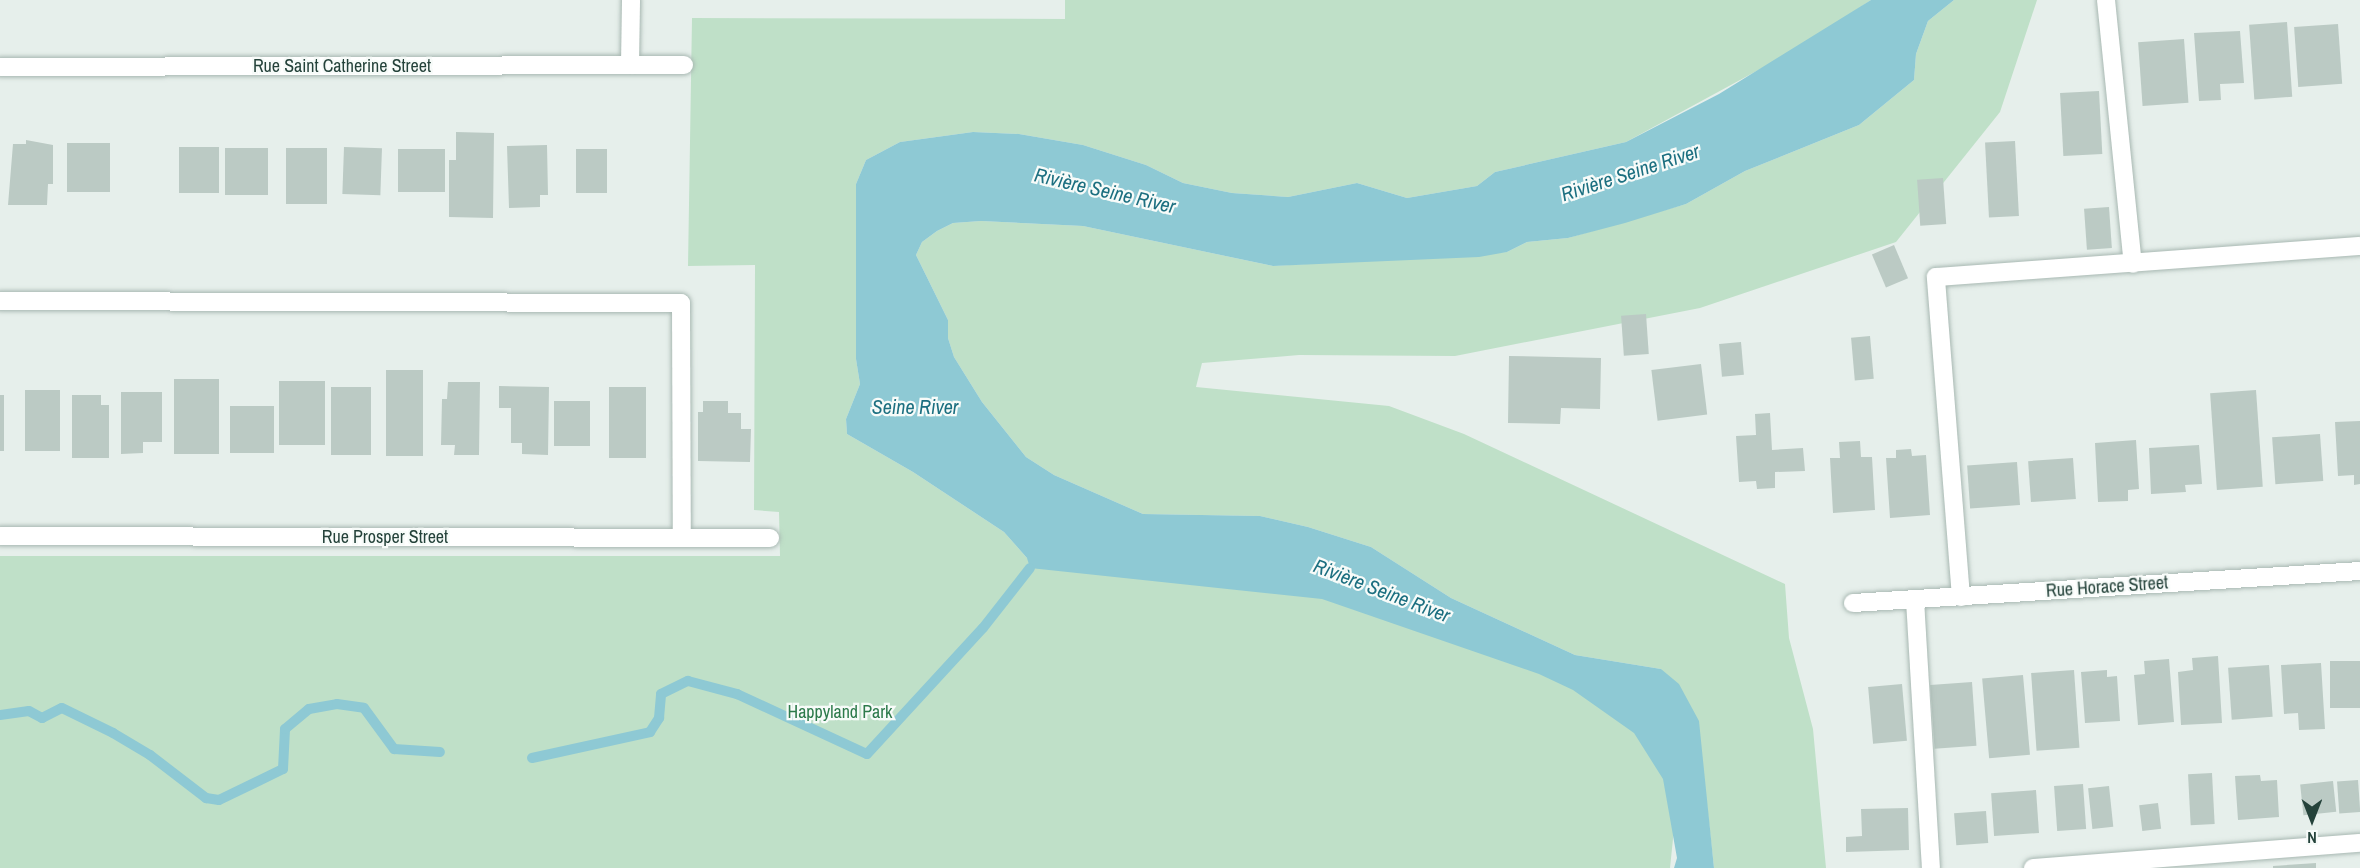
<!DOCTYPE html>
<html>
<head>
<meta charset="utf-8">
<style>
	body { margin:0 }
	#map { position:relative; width:2360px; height:868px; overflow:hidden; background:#e6efeb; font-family:"Archivo Narrow",sans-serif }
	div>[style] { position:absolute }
	.green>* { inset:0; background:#bfe0c8 }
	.water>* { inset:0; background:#8ec9d4 }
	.stream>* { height:10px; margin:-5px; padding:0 5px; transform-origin:5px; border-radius:5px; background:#8ec9d4 }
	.building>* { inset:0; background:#bbcac4; transform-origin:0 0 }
	.roads { filter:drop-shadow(0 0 2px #a8b8b2) drop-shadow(0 0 2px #a8b8b2) }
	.service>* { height:18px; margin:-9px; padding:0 9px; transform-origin:9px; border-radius:9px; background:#fff }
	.minor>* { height:18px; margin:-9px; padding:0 9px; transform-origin:9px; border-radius:9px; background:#fff }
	span { translate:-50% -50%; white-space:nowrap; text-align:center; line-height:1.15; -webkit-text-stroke:4.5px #f7fbf9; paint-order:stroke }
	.street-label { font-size:18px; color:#24423a }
	.park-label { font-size:18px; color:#2d7a4b }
	.water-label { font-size:20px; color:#1c6f80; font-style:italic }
	.north { position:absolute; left:2282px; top:790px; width:60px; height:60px; -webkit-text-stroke:4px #f7fbf9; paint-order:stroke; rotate:180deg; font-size:16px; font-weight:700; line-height:24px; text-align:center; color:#24423a }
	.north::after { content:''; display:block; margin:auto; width:21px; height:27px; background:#24423a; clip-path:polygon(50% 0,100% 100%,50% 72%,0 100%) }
</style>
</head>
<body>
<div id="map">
	<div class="green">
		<i style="clip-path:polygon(1065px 0,1871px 0,1799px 48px,1626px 142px,1495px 172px,1477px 186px,1407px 198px,1357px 183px,1288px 197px,1232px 193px,1183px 183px,1146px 165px,1083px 145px,1019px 134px,973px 132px,900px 142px,866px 160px,856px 184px,856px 359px,860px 384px,846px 419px,847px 434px,913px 472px,1004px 532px,1027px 558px,1326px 590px,1580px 682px,1680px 771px,1670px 868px,0 868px,0 556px,780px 556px,779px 512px,754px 510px,755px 265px,688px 266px,692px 18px,1065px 19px)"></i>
		<i style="clip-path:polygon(1954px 0,2037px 0,2000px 112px,1896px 242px,1700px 308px,1455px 356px,1299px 355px,1202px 363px,1196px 387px,1389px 406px,1464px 434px,1785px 584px,1789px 638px,1813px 729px,1826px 868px,1714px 868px,1707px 805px,1661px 669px,1575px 655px,1451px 598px,1371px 547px,1308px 527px,1260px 516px,1143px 514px,1054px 475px,1026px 457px,982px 402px,954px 357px,948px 338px,948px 320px,916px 255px,922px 242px,937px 231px,953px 223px,981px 221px,1083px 226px,1273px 266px,1507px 252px,1527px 242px,1568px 238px,1686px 204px,1745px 171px,1859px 125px,1914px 80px,1916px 54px,1928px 21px)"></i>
	</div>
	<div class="water">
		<i style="clip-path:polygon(1871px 0,1954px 0,1928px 21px,1916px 54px,1914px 80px,1859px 125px,1745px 171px,1686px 204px,1625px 223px,1568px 238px,1527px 242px,1507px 252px,1479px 257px,1273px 266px,1083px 226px,981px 221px,953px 223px,937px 231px,922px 242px,916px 255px,948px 320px,948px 338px,954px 357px,982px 402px,1026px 457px,1054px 475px,1143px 514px,1260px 516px,1308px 527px,1371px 547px,1451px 598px,1575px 655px,1661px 669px,1679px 684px,1699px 721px,1714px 868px,1674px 868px,1677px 858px,1663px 779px,1634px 733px,1573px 690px,1539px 674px,1322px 599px,1030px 568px,1027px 558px,1004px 532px,913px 472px,847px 434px,846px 419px,860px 384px,856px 359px,856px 184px,866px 160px,900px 142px,973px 132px,1019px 134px,1083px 145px,1146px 165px,1183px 183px,1232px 193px,1288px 197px,1357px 183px,1407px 198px,1477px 186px,1495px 172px,1626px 142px,1719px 94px)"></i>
	</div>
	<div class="stream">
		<i style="left:0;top:715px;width:29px;rotate:-8deg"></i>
		<i style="left:29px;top:711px;width:15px;rotate:28deg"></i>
		<i style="left:42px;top:718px;width:22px;rotate:-27deg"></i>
		<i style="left:62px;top:708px;width:57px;rotate:26.1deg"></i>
		<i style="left:113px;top:733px;width:43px;rotate:30.7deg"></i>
		<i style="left:150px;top:755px;width:71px;rotate:37.5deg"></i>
		<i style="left:206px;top:798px;width:13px;rotate:9deg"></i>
		<i style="left:219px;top:800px;width:71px;rotate:-25.8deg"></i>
		<i style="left:283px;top:769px;width:40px;rotate:-87.1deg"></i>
		<i style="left:285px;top:729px;width:31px;rotate:-40deg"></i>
		<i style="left:309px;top:709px;width:28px;rotate:-10deg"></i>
		<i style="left:337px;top:704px;width:27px;rotate:8deg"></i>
		<i style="left:364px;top:708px;width:51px;rotate:53.8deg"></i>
		<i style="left:394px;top:749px;width:46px;rotate:3.7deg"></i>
		<i style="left:532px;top:758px;width:121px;rotate:-12.4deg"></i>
		<i style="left:650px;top:732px;width:17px;rotate:-57deg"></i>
		<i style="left:659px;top:718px;width:24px;rotate:-85deg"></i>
		<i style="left:661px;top:694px;width:30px;rotate:-26deg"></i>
		<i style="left:688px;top:681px;width:51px;rotate:14.9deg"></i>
		<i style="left:737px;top:694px;width:143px;rotate:24.8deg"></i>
		<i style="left:867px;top:754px;width:171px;rotate:-47.4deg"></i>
		<i style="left:983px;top:628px;width:76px;rotate:-51.9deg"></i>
	</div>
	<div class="building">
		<i style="left:2287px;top:22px;width:75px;height:38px;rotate:86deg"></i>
		<i style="left:2338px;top:24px;width:60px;height:44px;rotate:86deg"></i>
		<i style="clip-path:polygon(2240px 31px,2244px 83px,2220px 84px,2221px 100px,2199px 101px,2194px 33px)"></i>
		<i style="left:2184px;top:39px;width:64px;height:46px;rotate:86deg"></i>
		<i style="left:2099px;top:91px;width:63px;height:39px;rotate:87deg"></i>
		<i style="clip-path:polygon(456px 132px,494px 133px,493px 218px,449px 217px,449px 160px,456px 160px)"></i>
		<i style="clip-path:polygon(26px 140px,53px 145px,53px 184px,48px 184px,47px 205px,8px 205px,13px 144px,26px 144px)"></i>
		<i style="left:2015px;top:141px;width:75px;height:30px;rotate:87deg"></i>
		<i style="left:67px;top:143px;width:43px;height:49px"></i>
		<i style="clip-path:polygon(547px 145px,548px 195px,540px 195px,540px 207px,509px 208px,507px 146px)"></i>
		<i style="left:179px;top:147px;width:40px;height:46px"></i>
		<i style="left:344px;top:147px;width:38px;height:47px;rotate:2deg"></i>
		<i style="left:225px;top:148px;width:43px;height:47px"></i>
		<i style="left:286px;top:148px;width:41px;height:56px"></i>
		<i style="left:398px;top:149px;width:47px;height:43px"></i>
		<i style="left:576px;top:149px;width:31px;height:44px"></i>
		<i style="left:1943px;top:178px;width:46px;height:26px;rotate:86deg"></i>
		<i style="left:2109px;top:207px;width:41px;height:25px;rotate:86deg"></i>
		<i style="left:1894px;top:245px;width:36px;height:24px;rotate:67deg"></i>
		<i style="left:1646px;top:314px;width:40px;height:25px;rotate:86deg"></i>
		<i style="left:1870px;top:336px;width:43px;height:19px;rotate:85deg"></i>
		<i style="left:1741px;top:342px;width:33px;height:22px;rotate:85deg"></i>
		<i style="clip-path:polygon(1509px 356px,1601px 358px,1600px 409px,1561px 408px,1560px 424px,1508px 423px)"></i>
		<i style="left:1701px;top:364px;width:51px;height:50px;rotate:83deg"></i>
		<i style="left:386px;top:370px;width:37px;height:86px"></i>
		<i style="left:174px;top:379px;width:45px;height:75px"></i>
		<i style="left:279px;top:381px;width:46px;height:64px"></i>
		<i style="clip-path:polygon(448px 382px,480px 382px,479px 455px,454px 455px,455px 445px,441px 445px,442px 399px,447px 399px)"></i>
		<i style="clip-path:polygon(499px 386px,549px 387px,548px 455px,522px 454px,522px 443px,511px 443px,511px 408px,499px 408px)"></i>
		<i style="left:331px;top:387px;width:40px;height:68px"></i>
		<i style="left:609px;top:387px;width:37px;height:71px"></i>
		<i style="left:25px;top:390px;width:35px;height:61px"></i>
		<i style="left:2256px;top:390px;width:97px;height:46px;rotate:86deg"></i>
		<i style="clip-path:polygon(121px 392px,162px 392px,162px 442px,143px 442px,143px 453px,121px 454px)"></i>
		<i style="left:0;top:395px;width:4px;height:56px"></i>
		<i style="clip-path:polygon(72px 395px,101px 395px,101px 405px,109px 405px,109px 458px,72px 458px)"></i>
		<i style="left:554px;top:401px;width:36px;height:45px"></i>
		<i style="clip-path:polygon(703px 401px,728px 401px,728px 413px,741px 413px,741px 429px,751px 429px,750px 462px,698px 461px,698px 412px,703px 412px)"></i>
		<i style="left:230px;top:406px;width:44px;height:47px"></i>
		<i style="clip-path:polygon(1770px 413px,1772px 450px,1803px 448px,1805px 471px,1775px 472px,1775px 488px,1757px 489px,1756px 481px,1739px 482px,1736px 436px,1756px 435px,1755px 414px)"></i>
		<i style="clip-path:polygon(2360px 421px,2360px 484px,2354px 485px,2354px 475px,2338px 476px,2335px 422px)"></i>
		<i style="left:2320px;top:434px;width:47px;height:48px;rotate:86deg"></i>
		<i style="clip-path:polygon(2136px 440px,2139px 489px,2128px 490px,2128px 501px,2098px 502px,2095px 443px)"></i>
		<i style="clip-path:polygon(1860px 441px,1861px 457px,1872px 457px,1875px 510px,1833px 513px,1830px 458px,1840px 458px,1839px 442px)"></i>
		<i style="clip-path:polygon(2199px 445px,2202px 484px,2185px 485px,2186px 492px,2151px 494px,2149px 448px)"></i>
		<i style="clip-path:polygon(1911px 449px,1912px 456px,1926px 455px,1930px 515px,1890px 518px,1886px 458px,1896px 458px,1896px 450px)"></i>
		<i style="left:2073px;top:458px;width:41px;height:45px;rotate:86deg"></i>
		<i style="left:2017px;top:462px;width:43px;height:50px;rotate:86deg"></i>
		<i style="clip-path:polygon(2218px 656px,2222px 723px,2181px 725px,2178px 672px,2193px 670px,2192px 658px)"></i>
		<i style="clip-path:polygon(2169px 659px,2174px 722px,2138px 725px,2134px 675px,2145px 674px,2144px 661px)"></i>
		<i style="left:2360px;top:661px;width:47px;height:30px;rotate:90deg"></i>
		<i style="clip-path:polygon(2321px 663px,2325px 729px,2299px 730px,2298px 713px,2284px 714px,2281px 665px)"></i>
		<i style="left:2269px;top:665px;width:52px;height:41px;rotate:86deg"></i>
		<i style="left:2074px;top:670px;width:78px;height:43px;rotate:86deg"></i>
		<i style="clip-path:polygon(2107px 670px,2107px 677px,2117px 676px,2120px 721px,2085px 723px,2081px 672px)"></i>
		<i style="left:2023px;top:675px;width:80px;height:41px;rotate:85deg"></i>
		<i style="left:1972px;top:682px;width:64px;height:42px;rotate:86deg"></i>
		<i style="left:1902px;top:684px;width:57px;height:34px;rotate:85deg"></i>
		<i style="left:2212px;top:773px;width:51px;height:24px;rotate:87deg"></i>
		<i style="clip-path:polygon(2260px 775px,2261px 781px,2277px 780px,2279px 817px,2238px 820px,2235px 776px)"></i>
		<i style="left:2358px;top:780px;width:32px;height:21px;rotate:86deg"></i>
		<i style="left:2333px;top:781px;width:31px;height:33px;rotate:84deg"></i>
		<i style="left:2083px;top:784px;width:45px;height:29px;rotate:86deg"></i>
		<i style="left:2109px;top:786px;width:41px;height:21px;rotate:84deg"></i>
		<i style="left:2036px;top:790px;width:43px;height:45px;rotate:86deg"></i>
		<i style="left:2158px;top:803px;width:26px;height:19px;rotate:83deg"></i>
		<i style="clip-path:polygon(1908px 808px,1909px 850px,1846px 852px,1846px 837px,1862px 836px,1861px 809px)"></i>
		<i style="left:1986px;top:811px;width:32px;height:32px;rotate:86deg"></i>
		<i style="clip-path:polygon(2316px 863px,2316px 868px,2273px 868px,2273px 866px)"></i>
	</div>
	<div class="roads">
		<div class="service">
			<i style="left:2106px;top:0;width:265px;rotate:84.2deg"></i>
			<i style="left:630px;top:65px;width:65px;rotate:-89.1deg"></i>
			<i style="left:0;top:301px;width:681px;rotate:0.17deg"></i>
			<i style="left:681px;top:303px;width:235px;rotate:89.8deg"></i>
			<i style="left:1961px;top:597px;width:321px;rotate:-94.5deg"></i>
			<i style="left:1936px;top:277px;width:425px;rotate:-4.2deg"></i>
			<i style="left:1915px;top:600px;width:268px;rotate:86.6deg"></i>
			<i style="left:2033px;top:868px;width:328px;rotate:-4.4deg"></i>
		</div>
		<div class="minor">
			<i style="left:0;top:67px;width:684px;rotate:-0.17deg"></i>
			<i style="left:0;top:536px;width:770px;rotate:0.15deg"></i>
			<i style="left:1853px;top:603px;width:508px;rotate:-3.61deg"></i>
		</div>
	</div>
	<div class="street-label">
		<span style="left:342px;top:66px">Rue Saint Catherine Street</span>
		<span style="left:385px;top:537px">Rue Prosper Street</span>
		<span style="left:2107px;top:587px;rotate:-4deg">Rue Horace Street</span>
	</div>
	<div class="park-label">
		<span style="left:840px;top:712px">Happyland Park</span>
	</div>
	<div class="water-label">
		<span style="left:1630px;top:172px;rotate:-18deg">Rivière Seine River</span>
		<span style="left:1105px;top:190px;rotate:13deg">Rivière Seine River</span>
		<span style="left:915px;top:406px">Seine River</span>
		<span style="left:1382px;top:590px;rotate:21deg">Rivière Seine River</span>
	</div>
	<div class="north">N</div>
</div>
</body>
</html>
